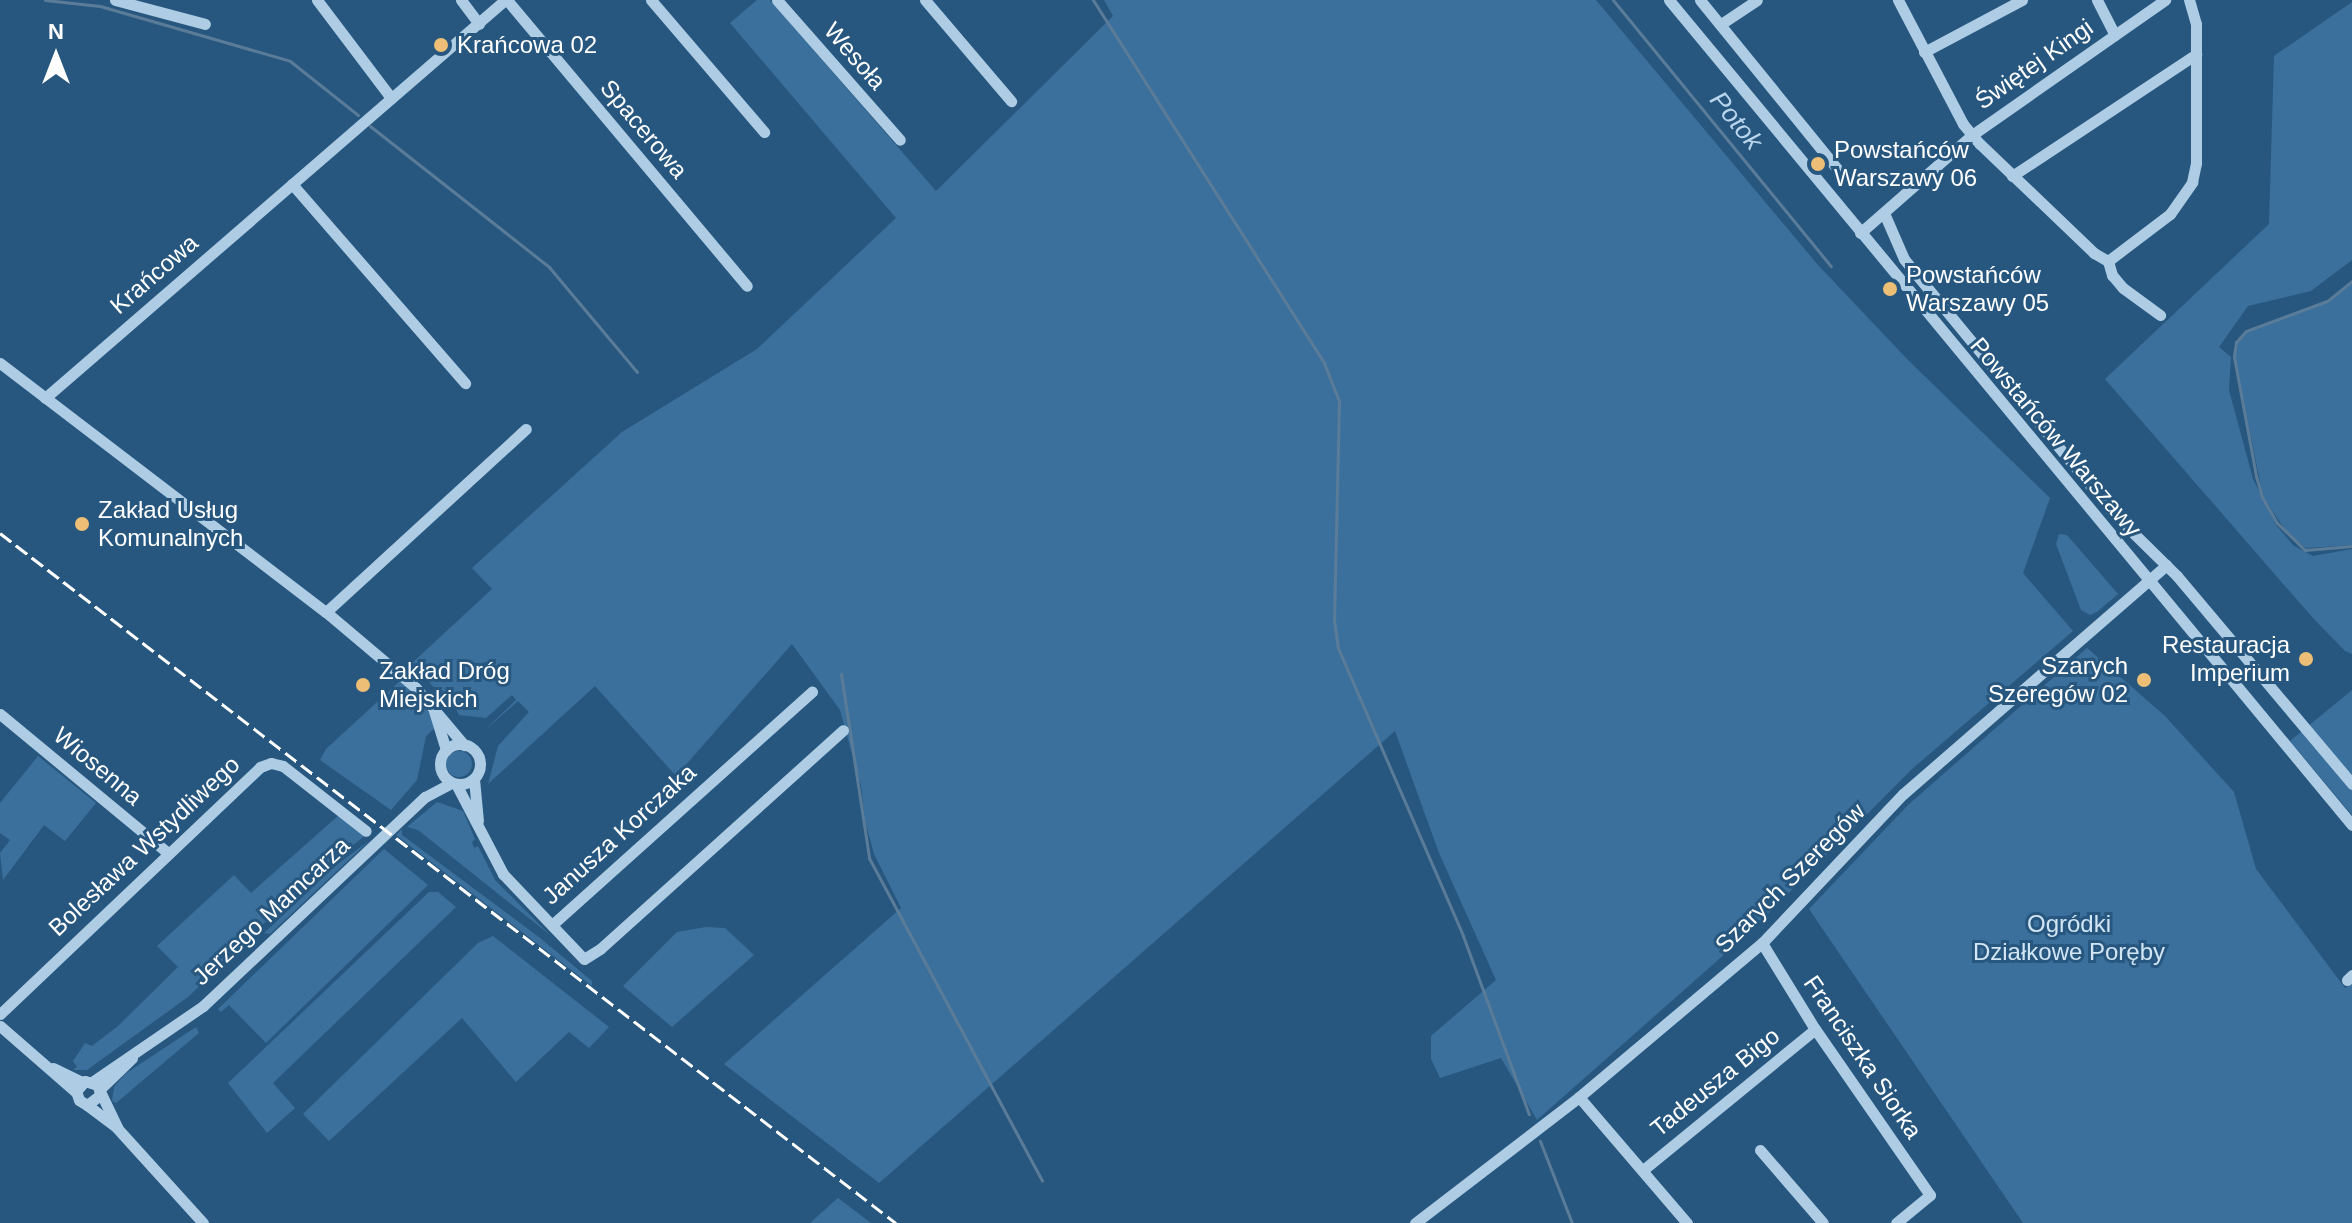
<!DOCTYPE html>
<html>
<head>
<meta charset="utf-8">
<style>
	body { margin:0 }
	#map { position:relative; width:2352px; height:1223px; overflow:hidden; background:#27577f; font-family:Arial,sans-serif }
	div>[style] { position:absolute }
	.green>* { inset:0; background:#3c709c }
	.round { border-radius:50% }
	.stream>* { height:3px; margin:-1.5px; padding:0 1.5px; transform-origin:1.5px; border-radius:1.5px; background:#5b7c98 }
	.minor>* { height:11px; margin:-5.5px; padding:0 5.5px; transform-origin:5.5px; border-radius:5.5px; background:#aecde5 }
	.minor>.ring { margin:-5.5px; padding:0; box-sizing:content-box; background:none; border:11px solid #aecde5; border-radius:50% }
	.rail>* { height:3px; margin-top:-1.5px; transform-origin:0; background:repeating-linear-gradient(90deg,#fff 0 14px,transparent 0 20px) }
	.dots>* { width:22px; height:22px; translate:-50% -50%; box-sizing:border-box; border:4px solid #27577f; border-radius:50% }
	span { translate:-50% -50%; white-space:nowrap; text-align:center; line-height:1.15; -webkit-text-stroke:6px #27577f; paint-order:stroke }
	.poi-label { font-size:24px; color:#fff }
	.left { translate:0 -50%; text-align:left }
	.right { translate:-100% -50%; text-align:right }
	.street-label { font-size:24px; color:#fff }
	.park-label { font-size:24px; color:#d1e5f4 }
	.water-label { font-size:26px; color:#bad6ed; font-style:italic }
	.north { position:absolute; left:16px; top:16px; width:80px; height:80px; -webkit-text-stroke:6px #27577f; paint-order:stroke; rotate:0deg; font-size:22px; font-weight:700; line-height:32px; text-align:center; color:#fff }
	.north::after { content:''; display:block; margin:auto; width:28px; height:36px; background:#fff; clip-path:polygon(50% 0,100% 100%,50% 72%,0 100%) }
</style>
</head>
<body>
<div id="map">
	<div class="green">
		<i style="clip-path:polygon(757px 0,770px 0,936px 191px,1113px 16px,1104px 0,1596px 0,1818px 265px,1908px 360px,2050px 498px,2023px 573px,2073px 631px,1912px 769px,1752px 930px,1537px 1120px,1501px 1058px,1440px 1078px,1431px 1059px,1431px 1036px,1496px 980px,1439px 853px,1395px 731px,879px 1183px,724px 1064px,901px 908px,874px 854px,865px 821px,861px 786px,840px 710px,792px 644px,676px 776px,595px 686px,488px 784px,498px 746px,529px 712px,518px 701px,484px 731px,516px 700px,512px 695px,486px 718px,459px 715px,453px 703px,450px 705px,412px 663px,492px 589px,472px 568px,622px 432px,757px 349px,896px 218px,730px 23px)"></i>
		<i style="clip-path:polygon(2352px 2px,2352px 260px,2311px 291px,2248px 306px,2219px 347px,2231px 357px,2229px 390px,2253px 479px,2276px 525px,2294px 546px,2313px 556px,2352px 549px,2352px 654px,2345px 651px,2312px 617px,2105px 379px,2269px 224px,2274px 56px)"></i>
		<i style="clip-path:polygon(2352px 283px,2352px 545px,2306px 548px,2288px 534px,2263px 497px,2235px 357px,2238px 342px,2247px 332px,2327px 302px)"></i>
		<i style="clip-path:polygon(2059px 534px,2067px 535px,2118px 594px,2097px 612px,2090px 615px,2081px 610px,2056px 544px)"></i>
		<i style="clip-path:polygon(2087px 648px,2165px 716px,2234px 792px,2256px 869px,2345px 988px,2352px 984px,2352px 1223px,2023px 1223px,1809px 909px,1908px 805px)"></i>
		<i style="clip-path:polygon(401px 680px,412px 690px,409px 695px,413px 700px,419px 697px,437px 726px,426px 736px,417px 780px,391px 810px,320px 760px,326px 749px)"></i>
		<i style="clip-path:polygon(2352px 690px,2352px 815px,2290px 741px)"></i>
		<i class="round" style="left:446px;top:751px;width:26px;height:26px"></i>
		<i style="clip-path:polygon(38px 756px,96px 803px,65px 841px,44px 825px,3px 880px,0 853px,10px 840px,0 833px,0 803px)"></i>
		<i style="clip-path:polygon(437px 802px,463px 811px,475px 839px,472px 842px,474px 848px,478px 846px,495px 880px,550px 935px,418px 830px,407px 827px)"></i>
		<i style="clip-path:polygon(338px 816px,366px 835px,321px 870px,259px 928px,256px 926px,251px 930px,253px 934px,188px 997px,87px 1070px,73px 1070px,77px 1067px,73px 1061px,85px 1043px,92px 1046px,118px 1026px,178px 967px,157px 946px,234px 875px,251px 893px)"></i>
		<i style="clip-path:polygon(402px 829px,402px 835px,540px 938px,592px 981px,592px 986px,396px 835px)"></i>
		<i style="clip-path:polygon(370px 840px,270px 934px,264px 933px,334px 867px)"></i>
		<i style="clip-path:polygon(384px 849px,428px 885px,266px 1043px,229px 1005px,221px 1012px,218px 1009px)"></i>
		<i style="clip-path:polygon(429px 892px,438px 892px,456px 907px,273px 1083px,295px 1108px,267px 1133px,228px 1083px)"></i>
		<i style="clip-path:polygon(706px 927px,725px 928px,754px 955px,672px 1027px,623px 986px,677px 932px)"></i>
		<i style="clip-path:polygon(493px 936px,609px 1027px,589px 1048px,569px 1032px,516px 1082px,462px 1018px,329px 1141px,303px 1114px,478px 943px)"></i>
		<i style="clip-path:polygon(196px 1027px,199px 1033px,116px 1103px,112px 1101px,114px 1087px,125px 1074px)"></i>
		<i style="clip-path:polygon(838px 1198px,871px 1223px,810px 1223px)"></i>
	</div>
	<div class="stream">
		<i style="left:45px;top:0;width:55px;rotate:6.2deg"></i>
		<i style="left:100px;top:6px;width:198px;rotate:16.1deg"></i>
		<i style="left:290px;top:61px;width:87px;rotate:38.5deg"></i>
		<i style="left:1093px;top:0;width:430px;rotate:57.5deg"></i>
		<i style="left:1324px;top:363px;width:41px;rotate:68.5deg"></i>
		<i style="left:1339px;top:401px;width:219px;rotate:91.3deg"></i>
		<i style="left:1334px;top:620px;width:28px;rotate:82deg"></i>
		<i style="left:1338px;top:648px;width:314px;rotate:66.5deg"></i>
		<i style="left:1463px;top:936px;width:190px;rotate:69.7deg"></i>
		<i style="left:1613px;top:0;width:344px;rotate:50.7deg"></i>
		<i style="left:370px;top:126px;width:228px;rotate:38.2deg"></i>
		<i style="left:549px;top:267px;width:137px;rotate:50deg"></i>
		<i style="left:2352px;top:281px;width:32px;rotate:141deg"></i>
		<i style="left:2327px;top:301px;width:86px;rotate:159.7deg"></i>
		<i style="left:2246px;top:331px;width:15px;rotate:132deg"></i>
		<i style="left:2236px;top:342px;width:15px;rotate:98deg"></i>
		<i style="left:2234px;top:357px;width:121px;rotate:79.5deg"></i>
		<i style="left:2256px;top:476px;width:22px;rotate:74deg"></i>
		<i style="left:2262px;top:497px;width:30px;rotate:60deg"></i>
		<i style="left:2277px;top:523px;width:39px;rotate:44deg"></i>
		<i style="left:2305px;top:550px;width:47px;rotate:-4.9deg"></i>
		<i style="left:841px;top:674px;width:186px;rotate:81.3deg"></i>
		<i style="left:869px;top:858px;width:366px;rotate:61.8deg"></i>
		<i style="left:1540px;top:1141px;width:88px;rotate:68.7deg"></i>
	</div>
	<div class="minor">
		<i style="left:115px;top:0;width:93px;rotate:14.9deg"></i>
		<i style="left:317px;top:0;width:123px;rotate:52.9deg"></i>
		<i style="left:461px;top:0;width:30px;rotate:53deg"></i>
		<i style="left:507px;top:0;width:373px;rotate:50deg"></i>
		<i style="left:651px;top:0;width:174px;rotate:49.4deg"></i>
		<i style="left:777px;top:0;width:186px;rotate:48.7deg"></i>
		<i style="left:925px;top:0;width:133px;rotate:49.6deg"></i>
		<i style="left:1669px;top:0;width:1071px;rotate:50.38deg"></i>
		<i style="left:1700px;top:0;width:220px;rotate:50.9deg"></i>
		<i style="left:1898px;top:0;width:140px;rotate:62.3deg"></i>
		<i style="left:1963px;top:124px;width:26px;rotate:50deg"></i>
		<i style="left:1980px;top:144px;width:158px;rotate:43.7deg"></i>
		<i style="left:2094px;top:253px;width:16px;rotate:30deg"></i>
		<i style="left:2108px;top:261px;width:15px;rotate:74deg"></i>
		<i style="left:2112px;top:275px;width:17px;rotate:50deg"></i>
		<i style="left:2123px;top:288px;width:46px;rotate:36.1deg"></i>
		<i style="left:2097px;top:0;width:39px;rotate:63deg"></i>
		<i style="left:1721px;top:24px;width:43px;rotate:-33.7deg"></i>
		<i style="left:1924px;top:52px;width:111px;rotate:-28deg"></i>
		<i style="left:2012px;top:176px;width:221px;rotate:-33.5deg"></i>
		<i style="left:2196px;top:54px;width:30px;rotate:-90deg"></i>
		<i style="left:2196px;top:24px;width:25px;rotate:-106deg"></i>
		<i style="left:292px;top:184px;width:264px;rotate:49deg"></i>
		<i style="left:1884px;top:213px;width:50px;rotate:66.5deg"></i>
		<i style="left:1904px;top:259px;width:19px;rotate:51deg"></i>
		<i style="left:1916px;top:274px;width:310px;rotate:50.5deg"></i>
		<i style="left:2113px;top:513px;width:90px;rotate:44.5deg"></i>
		<i style="left:2177px;top:576px;width:272px;rotate:49.9deg"></i>
		<i style="left:1860px;top:233px;width:149px;rotate:-41.2deg"></i>
		<i style="left:1972px;top:135px;width:236px;rotate:-35deg"></i>
		<i style="left:2108px;top:261px;width:78px;rotate:-37.2deg"></i>
		<i style="left:2170px;top:214px;width:39px;rotate:-55deg"></i>
		<i style="left:2192px;top:182px;width:19px;rotate:-78deg"></i>
		<i style="left:2196px;top:163px;width:109px;rotate:-90deg"></i>
		<i style="left:0;top:363px;width:410px;rotate:37.4deg"></i>
		<i style="left:326px;top:612px;width:118px;rotate:40.2deg"></i>
		<i style="left:416px;top:688px;width:75px;rotate:49.9deg"></i>
		<i style="left:45px;top:398px;width:608px;rotate:-40.87deg"></i>
		<i style="left:326px;top:612px;width:271px;rotate:-42.5deg"></i>
		<i style="left:434px;top:711px;width:41px;rotate:72.9deg"></i>
		<i style="left:0;top:714px;width:218px;rotate:39.6deg"></i>
		<i class="ring" style="left:440px;top:744px;width:29px;height:29px"></i>
		<i style="left:474px;top:779px;width:42px;rotate:84.6deg"></i>
		<i style="left:456px;top:784px;width:102px;rotate:62.4deg"></i>
		<i style="left:503px;top:874px;width:117px;rotate:46.4deg"></i>
		<i style="left:584px;top:959px;width:19px;rotate:-32deg"></i>
		<i style="left:600px;top:949px;width:327px;rotate:-42deg"></i>
		<i style="left:553px;top:924px;width:348px;rotate:-41.9deg"></i>
		<i style="left:1762px;top:943px;width:101px;rotate:58.4deg"></i>
		<i style="left:1815px;top:1029px;width:202px;rotate:55.3deg"></i>
		<i style="left:1930px;top:1195px;width:44px;rotate:140.5deg"></i>
		<i style="left:2347px;top:980px;width:7px;rotate:-45deg"></i>
		<i style="left:0;top:1014px;width:359px;rotate:-43.5deg"></i>
		<i style="left:260px;top:767px;width:12px;rotate:-20deg"></i>
		<i style="left:271px;top:763px;width:12px;rotate:14deg"></i>
		<i style="left:283px;top:766px;width:105px;rotate:38.1deg"></i>
		<i style="left:0;top:1026px;width:101px;rotate:41deg"></i>
		<i style="left:53px;top:1068px;width:32px;rotate:26deg"></i>
		<i style="left:92px;top:1082px;width:135px;rotate:-34.4deg"></i>
		<i style="left:203px;top:1006px;width:305px;rotate:-43.3deg"></i>
		<i style="left:425px;top:797px;width:30px;rotate:-28deg"></i>
		<i style="left:99px;top:1090px;width:46px;rotate:-44.1deg"></i>
		<i style="left:100px;top:1095px;width:16px;rotate:142deg"></i>
		<i style="left:87px;top:1105px;width:9px;rotate:-148deg"></i>
		<i style="left:79px;top:1100px;width:9px;rotate:-108deg"></i>
		<i style="left:76px;top:1091px;width:13px;rotate:-48deg"></i>
		<i style="left:85px;top:1081px;width:13px;rotate:18deg"></i>
		<i style="left:97px;top:1085px;width:47px;rotate:64.5deg"></i>
		<i style="left:1579px;top:1097px;width:166px;rotate:49.4deg"></i>
		<i style="left:87px;top:1105px;width:38px;rotate:37deg"></i>
		<i style="left:117px;top:1128px;width:128px;rotate:47.8deg"></i>
		<i style="left:1760px;top:1150px;width:96px;rotate:49.2deg"></i>
		<i style="left:1643px;top:1170px;width:222px;rotate:-39.3deg"></i>
		<i style="left:1415px;top:1223px;width:207px;rotate:-37.5deg"></i>
		<i style="left:1579px;top:1097px;width:239px;rotate:-40.1deg"></i>
		<i style="left:1762px;top:943px;width:205px;rotate:-46.6deg"></i>
		<i style="left:1903px;top:794px;width:349px;rotate:-41deg"></i>
	</div>
	<div class="rail">
		<i style="left:0;top:533px;width:1131px;rotate:37.6deg"></i>
	</div>
	<div class="dots">
		<i style="left:441px;top:45px;background:#edbe75"></i>
		<i style="left:1818px;top:164px;background:#edbe75"></i>
		<i style="left:1890px;top:289px;background:#edbe75"></i>
		<i style="left:82px;top:524px;background:#edbe75"></i>
		<i style="left:2306px;top:659px;background:#edbe75"></i>
		<i style="left:2144px;top:680px;background:#edbe75"></i>
		<i style="left:363px;top:685px;background:#edbe75"></i>
	</div>
	<div class="poi-label">
		<span class="left" style="left:457px;top:45px">Krańcowa 02</span>
		<span class="left" style="left:1834px;top:164px">Powstańców<br>Warszawy 06</span>
		<span class="left" style="left:1906px;top:289px">Powstańców<br>Warszawy 05</span>
		<span class="left" style="left:98px;top:524px">Zakład Usług<br>Komunalnych</span>
		<span class="right" style="left:2290px;top:659px">Restauracja<br>Imperium</span>
		<span class="right" style="left:2128px;top:680px">Szarych<br>Szeregów 02</span>
		<span class="left" style="left:379px;top:685px">Zakład Dróg<br>Miejskich</span>
	</div>
	<div class="street-label">
		<span style="left:855px;top:56px;rotate:49deg">Wesoła</span>
		<span style="left:2034px;top:64px;rotate:-35deg">Świętej Kingi</span>
		<span style="left:644px;top:129px;rotate:50deg">Spacerowa</span>
		<span style="left:154px;top:274px;rotate:-41deg">Krańcowa</span>
		<span style="left:2056px;top:437px;rotate:50deg">Powstańców Warszawy</span>
		<span style="left:98px;top:766px;rotate:40deg">Wiosenna</span>
		<span style="left:619px;top:834px;rotate:-42deg">Janusza Korczaka</span>
		<span style="left:144px;top:846px;rotate:-43deg">Bolesława Wstydliwego</span>
		<span style="left:1790px;top:878px;rotate:-45deg">Szarych Szeregów</span>
		<span style="left:271px;top:911px;rotate:-43deg">Jerzego Mamcarza</span>
		<span style="left:1863px;top:1057px;rotate:56deg">Franciszka Siorka</span>
		<span style="left:1715px;top:1082px;rotate:-39deg">Tadeusza Bigo</span>
	</div>
	<div class="park-label">
		<span style="left:2069px;top:938px">Ogródki<br>Działkowe Poręby</span>
	</div>
	<div class="water-label">
		<span style="left:1736px;top:121px;rotate:51deg">Potok</span>
	</div>
	<div class="north">N</div>
</div>
</body>
</html>
